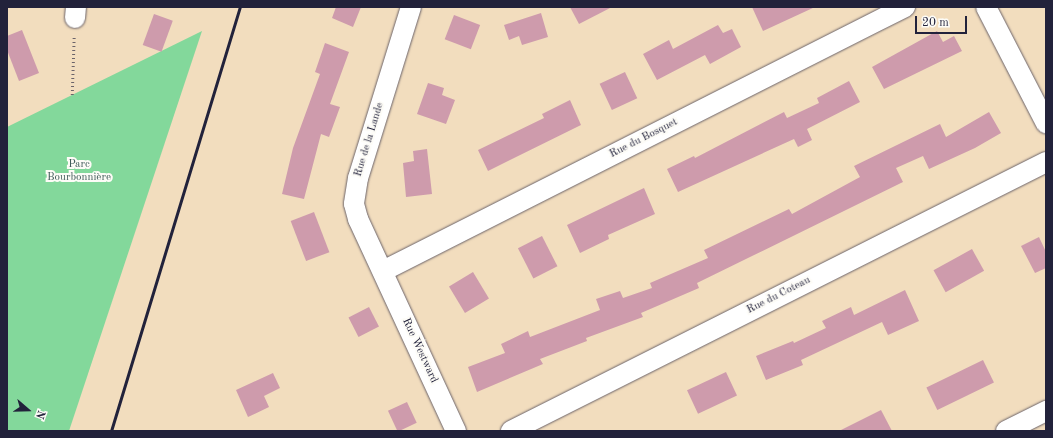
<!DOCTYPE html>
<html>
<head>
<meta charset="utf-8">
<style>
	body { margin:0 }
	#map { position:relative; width:1053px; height:438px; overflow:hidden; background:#f2ddbe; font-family:"Old Standard TT",serif }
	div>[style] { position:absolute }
	.green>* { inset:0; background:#83d89b }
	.building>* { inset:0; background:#ce9bac; transform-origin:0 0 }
	.path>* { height:2.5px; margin-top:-1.25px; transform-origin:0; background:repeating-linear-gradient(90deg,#6b6369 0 1px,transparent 0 4px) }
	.roads { filter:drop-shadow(0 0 1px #6b6369) drop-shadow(0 0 1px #6b6369) }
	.minor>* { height:20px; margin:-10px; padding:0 10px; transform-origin:10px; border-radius:10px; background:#fff }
	.rail>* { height:3px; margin:-1.5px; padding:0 1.5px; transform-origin:1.5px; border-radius:1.5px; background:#22223b }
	span { translate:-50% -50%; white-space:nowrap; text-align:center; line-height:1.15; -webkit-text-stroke:4px #fdfcf7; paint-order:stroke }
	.street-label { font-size:11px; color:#22223b }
	.park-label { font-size:11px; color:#3f5958 }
	.frame { position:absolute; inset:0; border:8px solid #22223b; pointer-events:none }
	.north { position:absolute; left:8px; top:390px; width:40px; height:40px; -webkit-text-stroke:3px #fdfcf7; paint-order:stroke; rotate:110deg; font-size:11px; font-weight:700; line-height:16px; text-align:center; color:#22223b }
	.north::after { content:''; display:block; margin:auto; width:14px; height:18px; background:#22223b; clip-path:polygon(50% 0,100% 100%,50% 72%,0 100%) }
	.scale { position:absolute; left:915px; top:16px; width:52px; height:18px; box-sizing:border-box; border:2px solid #22223b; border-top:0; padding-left:5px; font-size:12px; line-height:14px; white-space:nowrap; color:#22223b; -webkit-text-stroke:3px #fdfcf7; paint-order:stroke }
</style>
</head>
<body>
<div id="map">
	<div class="green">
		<i style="clip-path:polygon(202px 31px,69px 431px,7px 431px,7px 127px)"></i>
	</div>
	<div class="building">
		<i style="clip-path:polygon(336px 7px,361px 7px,353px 27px,332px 18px)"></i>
		<i style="clip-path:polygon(570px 7px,612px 7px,579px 24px)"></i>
		<i style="clip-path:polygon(752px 7px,815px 7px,763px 31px)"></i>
		<i style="clip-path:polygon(541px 13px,548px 37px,522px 45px,519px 36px,509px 40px,504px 25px)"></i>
		<i style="left:154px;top:14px;width:20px;height:33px;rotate:20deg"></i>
		<i style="left:454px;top:15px;width:28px;height:26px;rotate:21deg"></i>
		<i style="clip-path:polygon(718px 25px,723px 33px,732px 29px,741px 47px,710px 64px,705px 55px,657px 80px,643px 54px,669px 40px,673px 49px)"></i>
		<i style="clip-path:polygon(22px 30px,39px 73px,19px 81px,7px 50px,7px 36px)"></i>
		<i style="clip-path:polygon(937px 31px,943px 42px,954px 36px,962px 51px,884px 89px,872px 67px)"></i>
		<i style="clip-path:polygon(325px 43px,349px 52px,330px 104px,340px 107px,329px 137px,321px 134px,304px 199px,282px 194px,293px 148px,320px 74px,315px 72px)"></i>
		<i style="left:625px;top:72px;width:29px;height:28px;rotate:65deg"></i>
		<i style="clip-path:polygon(849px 81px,860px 102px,807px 129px,812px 140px,798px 147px,794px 139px,678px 192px,667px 169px,694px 156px,695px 158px,784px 112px,787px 118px,819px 103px,817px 98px)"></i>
		<i style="clip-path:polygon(428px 83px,444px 88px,442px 95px,455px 100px,446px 124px,417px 114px)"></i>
		<i style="clip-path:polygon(570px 100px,581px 125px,488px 171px,478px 150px,544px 118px,542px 114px)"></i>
		<i style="clip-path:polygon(989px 112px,1001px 133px,975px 148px,929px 169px,923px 156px,896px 168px,903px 182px,697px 283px,699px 288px,641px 313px,643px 317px,586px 338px,587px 341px,540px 359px,543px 364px,477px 392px,468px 367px,505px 353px,501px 344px,528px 331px,530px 337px,600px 310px,596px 299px,620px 291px,623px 298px,652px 288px,650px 283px,708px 258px,704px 250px,789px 209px,792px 214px,860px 177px,854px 166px,940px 124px,946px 137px)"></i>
		<i style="clip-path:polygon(427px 149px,432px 194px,406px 197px,403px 163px,414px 161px,413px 151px)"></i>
		<i style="clip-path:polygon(644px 188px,655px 214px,608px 235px,609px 239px,580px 253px,567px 225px)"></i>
		<i style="left:314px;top:212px;width:43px;height:25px;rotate:69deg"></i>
		<i style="left:542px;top:236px;width:34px;height:27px;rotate:63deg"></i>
		<i style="clip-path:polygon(1039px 237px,1046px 252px,1046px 268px,1035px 273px,1021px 246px)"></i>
		<i style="left:972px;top:249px;width:25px;height:44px;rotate:61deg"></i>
		<i style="left:473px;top:272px;width:31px;height:28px;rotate:59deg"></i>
		<i style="clip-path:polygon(905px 290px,919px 321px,888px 335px,882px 322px,801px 360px,803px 365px,766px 380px,756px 356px,793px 341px,794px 343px,826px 328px,822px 321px,851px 307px,854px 315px)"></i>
		<i style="left:369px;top:307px;width:22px;height:23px;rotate:63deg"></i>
		<i style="left:983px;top:360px;width:25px;height:63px;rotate:64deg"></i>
		<i style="left:726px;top:372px;width:26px;height:43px;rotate:65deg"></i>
		<i style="clip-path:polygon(273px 373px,280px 388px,264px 396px,269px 407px,248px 417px,236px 390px)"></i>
		<i style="left:407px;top:402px;width:23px;height:21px;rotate:65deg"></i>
		<i style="clip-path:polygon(881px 410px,892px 431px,839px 431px)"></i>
	</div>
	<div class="path">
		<i style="left:72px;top:95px;width:59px;rotate:-88.1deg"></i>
	</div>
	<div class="roads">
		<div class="minor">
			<i style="left:411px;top:7px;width:179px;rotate:107.2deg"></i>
			<i style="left:358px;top:178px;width:26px;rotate:99deg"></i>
			<i style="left:354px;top:204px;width:16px;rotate:75deg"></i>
			<i style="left:358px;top:219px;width:234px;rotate:65.2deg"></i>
			<i style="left:986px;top:7px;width:131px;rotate:62.7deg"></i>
			<i style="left:75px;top:18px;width:11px;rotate:-85deg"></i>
			<i style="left:383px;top:271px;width:585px;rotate:-26.83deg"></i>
			<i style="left:511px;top:431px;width:599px;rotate:-26.69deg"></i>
			<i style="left:1006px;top:431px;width:45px;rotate:-26.6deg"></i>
		</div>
	</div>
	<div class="rail">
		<i style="left:111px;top:431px;width:443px;rotate:-73.1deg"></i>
	</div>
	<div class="street-label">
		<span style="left:644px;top:139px;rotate:-27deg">Rue du Bosquet</span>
		<span style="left:370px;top:140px;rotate:-73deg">Rue de la Lande</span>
		<span style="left:779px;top:296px;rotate:-27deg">Rue du Coteau</span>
		<span style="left:419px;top:351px;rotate:65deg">Rue Westward</span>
	</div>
	<div class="park-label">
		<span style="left:79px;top:172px">Parc<br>Bourbonnière</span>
	</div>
	<div class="frame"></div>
	<div class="north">N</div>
	<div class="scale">20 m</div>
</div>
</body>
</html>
